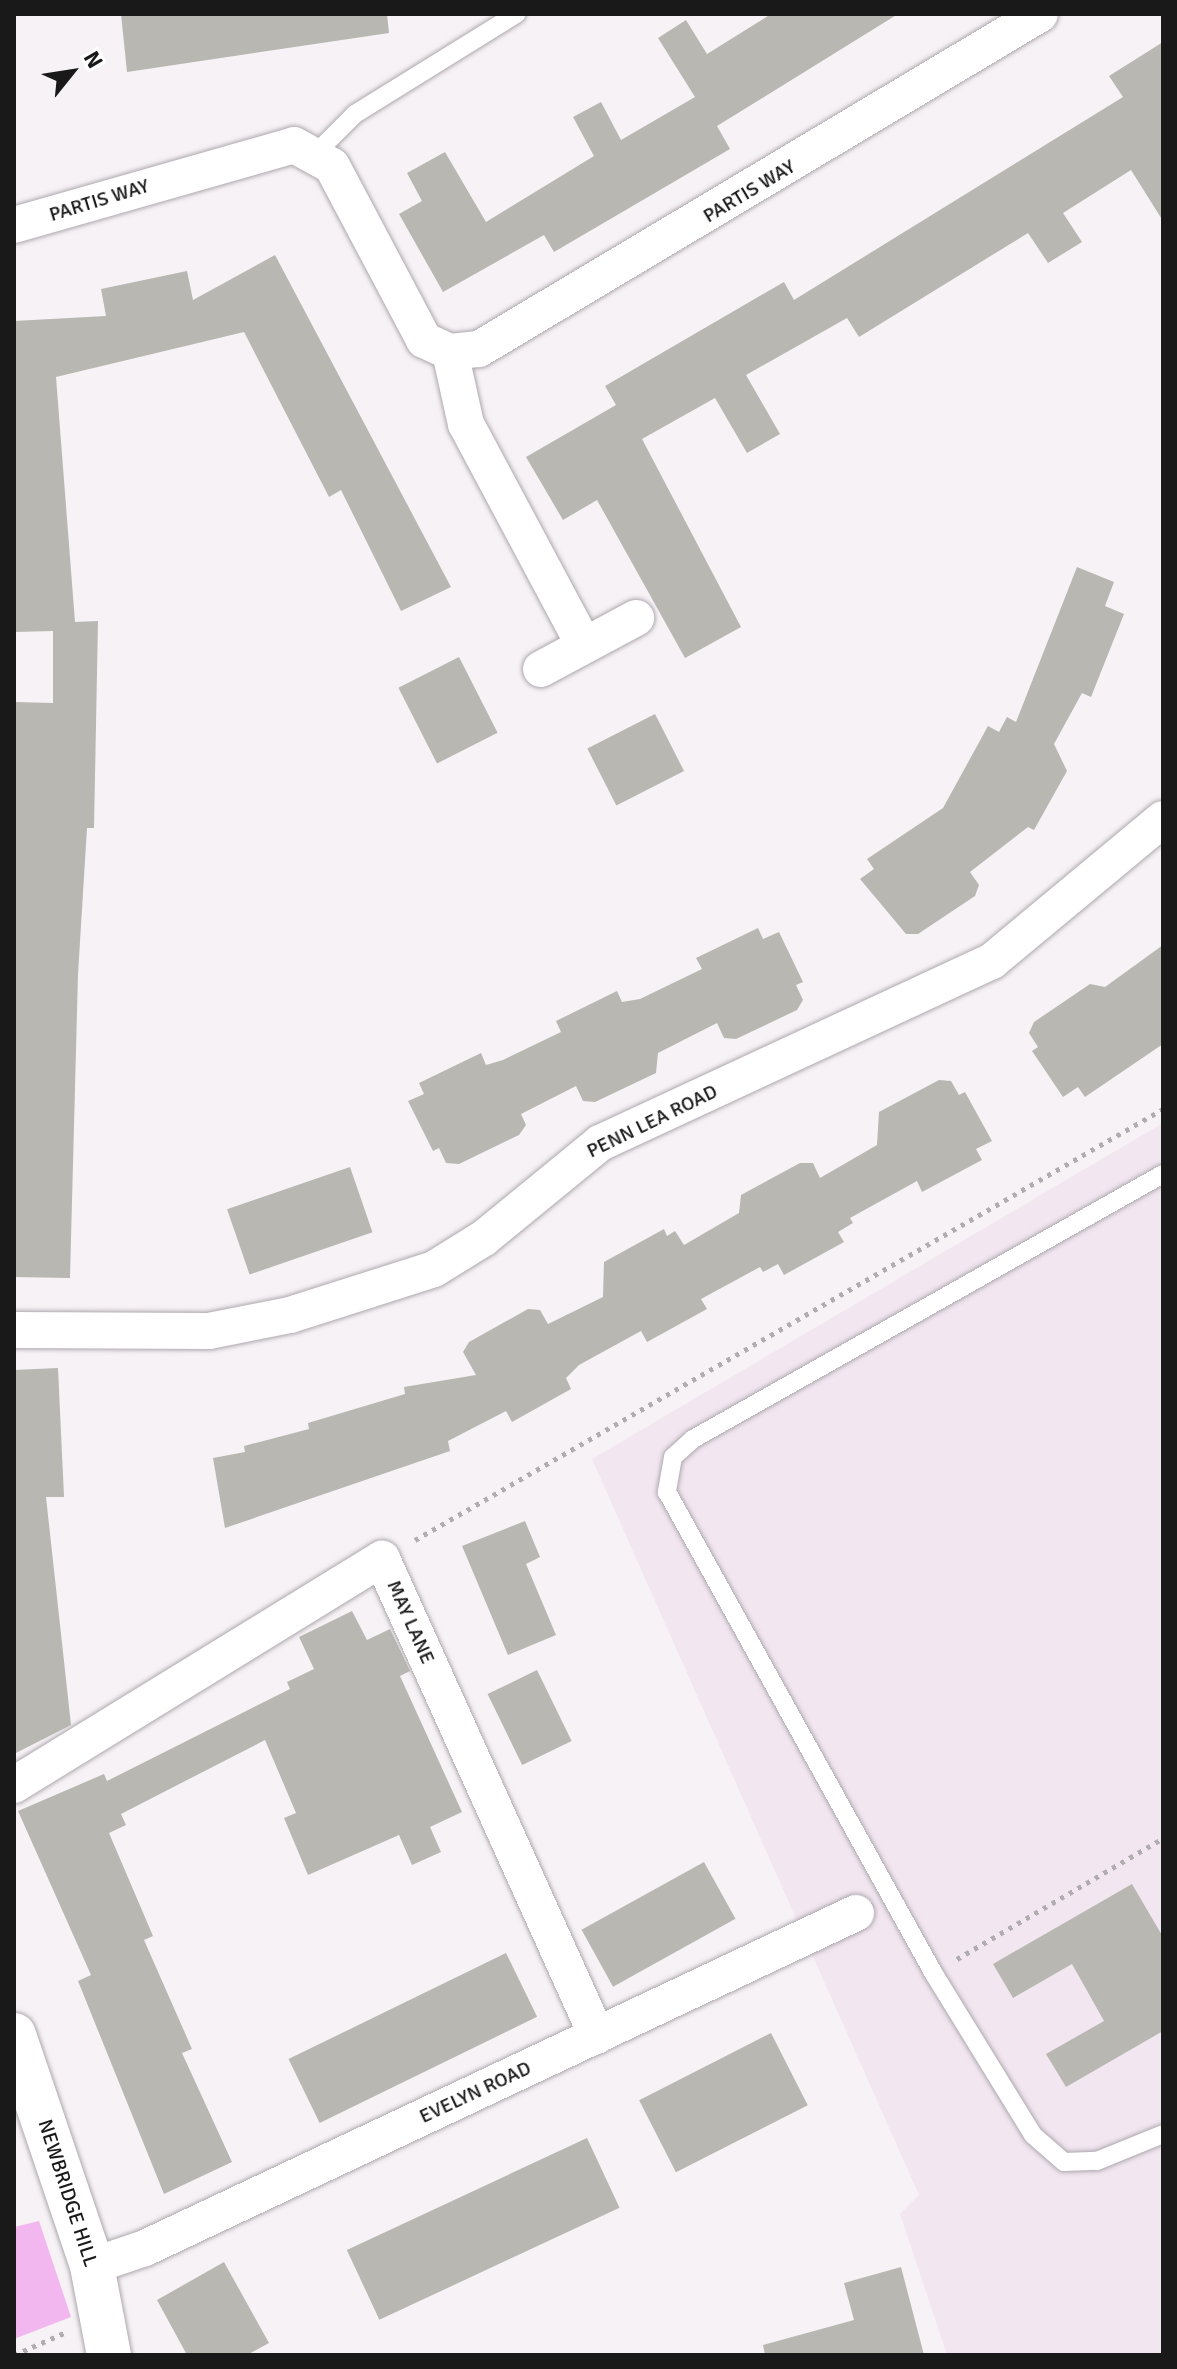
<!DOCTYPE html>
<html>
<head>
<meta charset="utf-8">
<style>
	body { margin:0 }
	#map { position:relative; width:1177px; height:2369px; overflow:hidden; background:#f7f2f6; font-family:Signika,sans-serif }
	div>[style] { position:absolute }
	.built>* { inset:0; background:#f2e6f1 }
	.green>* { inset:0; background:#f3b7ef }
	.building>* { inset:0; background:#b8b7b1; transform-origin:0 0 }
	.path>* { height:5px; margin-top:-2.5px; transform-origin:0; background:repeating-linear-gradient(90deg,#b0acaf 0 4px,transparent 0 10px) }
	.roads { filter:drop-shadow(0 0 2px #ada8ad) drop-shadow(0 0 2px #ada8ad) }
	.lane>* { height:18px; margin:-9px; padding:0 9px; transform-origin:9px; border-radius:9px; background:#fff }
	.street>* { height:36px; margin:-18px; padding:0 18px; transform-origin:18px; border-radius:18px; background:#fff }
	.primary>* { height:44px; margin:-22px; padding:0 22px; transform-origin:22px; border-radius:22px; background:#fff }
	span { translate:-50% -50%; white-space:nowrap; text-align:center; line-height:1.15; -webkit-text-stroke:6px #fff; paint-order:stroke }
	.street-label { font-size:20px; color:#1a191a }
	.frame { position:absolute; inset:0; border:16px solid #1a191a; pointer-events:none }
	.north { position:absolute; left:32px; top:32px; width:80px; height:80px; -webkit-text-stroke:6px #fff; paint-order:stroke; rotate:60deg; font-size:22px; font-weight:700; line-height:32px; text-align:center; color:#1a191a }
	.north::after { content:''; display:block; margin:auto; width:28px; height:36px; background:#1a191a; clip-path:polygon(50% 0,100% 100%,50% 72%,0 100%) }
</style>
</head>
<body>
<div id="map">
	<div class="built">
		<i style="clip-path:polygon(1163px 1123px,1163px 2355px,947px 2355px,900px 2214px,919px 2195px,592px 1459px)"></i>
	</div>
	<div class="green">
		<i style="clip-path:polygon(39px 2221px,71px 2317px,14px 2339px,14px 2227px)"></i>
	</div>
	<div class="building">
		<i style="clip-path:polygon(121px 14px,387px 14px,389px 33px,127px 72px)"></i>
		<i style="clip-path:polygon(771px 14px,898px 14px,717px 126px,730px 149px,554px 252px,544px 235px,443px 292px,399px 214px,422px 201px,407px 173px,445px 152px,486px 222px,594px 156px,573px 117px,601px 102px,621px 140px,695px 97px,658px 38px,686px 20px,707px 54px)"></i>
		<i style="clip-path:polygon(1163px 42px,1163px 221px,1131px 170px,1063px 213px,1082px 242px,1048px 263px,1028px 233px,859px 337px,847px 318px,746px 375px,780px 434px,747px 453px,715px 398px,642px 439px,741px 627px,685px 658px,597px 500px,563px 520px,526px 457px,616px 405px,605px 386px,784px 282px,794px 300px,1123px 97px,1109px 76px)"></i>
		<i style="clip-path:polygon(275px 255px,451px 587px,401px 611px,341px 490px,329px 497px,244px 332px,56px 377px,75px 622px,98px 621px,94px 828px,87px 828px,78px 974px,70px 1278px,14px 1277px,14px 702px,53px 703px,53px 631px,14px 632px,14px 321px,106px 316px,101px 289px,187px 271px,193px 300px)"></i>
		<i style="clip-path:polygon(1077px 567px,1114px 582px,1105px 606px,1124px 614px,1091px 697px,1082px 693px,1054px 744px,1067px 771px,1034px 830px,1028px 827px,970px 872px,979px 885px,975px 896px,918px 934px,906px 934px,860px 879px,874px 869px,867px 859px,943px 808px,988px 726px,999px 732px,1007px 717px,1016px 722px)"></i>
		<i style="left:459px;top:657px;width:85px;height:68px;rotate:63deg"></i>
		<i style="left:655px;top:714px;width:64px;height:76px;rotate:63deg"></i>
		<i style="clip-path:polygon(758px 928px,763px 939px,779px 932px,803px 982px,796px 985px,803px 1000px,797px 1010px,736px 1039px,724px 1038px,717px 1023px,658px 1053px,656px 1073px,595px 1102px,583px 1101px,576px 1086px,521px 1114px,526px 1125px,519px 1135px,459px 1164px,446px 1163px,439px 1148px,433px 1151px,408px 1101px,424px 1094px,419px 1083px,481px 1053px,486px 1065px,503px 1060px,561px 1032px,556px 1021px,617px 991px,622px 1002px,640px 999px,702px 969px,696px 958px)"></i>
		<i style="clip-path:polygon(1163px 945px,1163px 1044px,1085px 1097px,1078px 1087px,1063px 1097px,1032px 1051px,1038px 1047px,1029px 1033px,1034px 1022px,1090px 984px,1105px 987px)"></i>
		<i style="clip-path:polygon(939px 1080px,951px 1081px,959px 1095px,965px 1092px,992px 1141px,976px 1149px,982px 1160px,922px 1192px,917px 1181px,850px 1218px,853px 1223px,838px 1232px,844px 1242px,784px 1275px,778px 1264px,763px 1272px,760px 1267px,701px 1299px,707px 1309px,647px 1342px,641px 1331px,579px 1365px,566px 1378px,571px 1389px,512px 1422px,506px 1411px,448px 1441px,450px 1451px,225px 1528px,213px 1458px,245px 1452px,244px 1446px,309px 1429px,308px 1423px,405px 1394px,404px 1387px,476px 1375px,463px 1352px,469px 1342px,528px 1309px,540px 1310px,548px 1324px,603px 1297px,604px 1262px,664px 1229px,667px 1236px,675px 1231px,684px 1245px,739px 1213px,741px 1195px,800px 1163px,813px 1163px,820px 1178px,877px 1145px,879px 1112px)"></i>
		<i style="left:350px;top:1167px;width:69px;height:130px;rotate:71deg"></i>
		<i style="clip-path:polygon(58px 1368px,64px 1497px,46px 1497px,71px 1725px,14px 1754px,14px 1370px)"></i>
		<i style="clip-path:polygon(525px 1521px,540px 1557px,526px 1564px,556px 1635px,508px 1655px,462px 1546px)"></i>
		<i style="clip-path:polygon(352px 1611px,367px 1640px,390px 1629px,410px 1671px,400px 1676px,462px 1812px,430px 1827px,441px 1852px,412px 1865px,399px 1835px,308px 1875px,284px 1818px,296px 1813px,265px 1740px,121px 1814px,126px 1825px,109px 1833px,153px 1936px,144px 1940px,192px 2049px,182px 2053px,232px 2162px,164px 2194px,78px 1981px,91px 1975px,18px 1811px,104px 1774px,107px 1781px,290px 1689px,287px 1682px,314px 1669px,299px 1637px)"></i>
		<i style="left:537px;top:1670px;width:79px;height:55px;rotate:64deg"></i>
		<i style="left:704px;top:1862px;width:65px;height:140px;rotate:61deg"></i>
		<i style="clip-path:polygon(1132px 1884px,1163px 1937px,1163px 2031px,1066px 2087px,1046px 2054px,1104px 2021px,1072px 1964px,1013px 1998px,993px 1964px)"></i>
		<i style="left:506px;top:1953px;width:71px;height:242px;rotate:64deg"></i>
		<i style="left:771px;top:2033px;width:81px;height:148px;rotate:63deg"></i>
		<i style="left:587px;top:2138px;width:77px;height:265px;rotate:65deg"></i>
		<i style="clip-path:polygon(224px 2262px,269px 2343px,247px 2355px,187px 2355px,157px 2300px)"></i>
		<i style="clip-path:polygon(901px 2267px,924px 2355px,765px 2355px,763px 2345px,854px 2320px,844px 2283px)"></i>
	</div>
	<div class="path">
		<i style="left:415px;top:1540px;width:863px;rotate:-29.95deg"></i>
		<i style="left:957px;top:1959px;width:239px;rotate:-30.4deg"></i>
		<i style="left:14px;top:2355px;width:55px;rotate:-23.7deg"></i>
	</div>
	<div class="roads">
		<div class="lane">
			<i style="left:316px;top:153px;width:55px;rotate:-45deg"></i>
			<i style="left:355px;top:114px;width:190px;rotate:-31.8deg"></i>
			<i style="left:1163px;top:1174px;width:540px;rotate:150.58deg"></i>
			<i style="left:693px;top:1439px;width:27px;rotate:138deg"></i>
			<i style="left:673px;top:1457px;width:36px;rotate:100deg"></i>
			<i style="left:667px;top:1492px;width:551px;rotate:61.02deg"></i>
			<i style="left:934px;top:1974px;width:189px;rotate:58.4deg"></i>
			<i style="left:1033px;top:2135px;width:41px;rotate:41.1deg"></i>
			<i style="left:1064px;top:2162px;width:33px;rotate:-2deg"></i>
			<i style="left:1097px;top:2161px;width:71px;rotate:-22.2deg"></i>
		</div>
		<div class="street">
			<i style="left:14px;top:225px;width:291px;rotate:-15.9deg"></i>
			<i style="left:294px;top:145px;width:43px;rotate:28.9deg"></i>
			<i style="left:332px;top:166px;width:197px;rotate:62.1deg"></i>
			<i style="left:424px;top:340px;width:29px;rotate:25deg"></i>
			<i style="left:450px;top:352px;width:29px;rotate:-6deg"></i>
			<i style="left:479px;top:349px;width:653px;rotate:-30.84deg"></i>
			<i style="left:450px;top:352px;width:74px;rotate:77.5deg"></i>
			<i style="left:466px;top:424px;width:251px;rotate:61.9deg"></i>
			<i style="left:541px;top:669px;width:108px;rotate:-28.2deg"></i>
			<i style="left:14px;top:1330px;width:195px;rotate:0.3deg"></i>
			<i style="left:209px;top:1331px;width:83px;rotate:-11.2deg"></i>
			<i style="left:290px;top:1315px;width:151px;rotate:-17.7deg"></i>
			<i style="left:434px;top:1269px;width:59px;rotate:-31.8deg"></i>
			<i style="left:484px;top:1238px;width:150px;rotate:-39.3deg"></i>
			<i style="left:600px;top:1143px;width:432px;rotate:-24.9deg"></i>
			<i style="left:992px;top:961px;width:222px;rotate:-39.7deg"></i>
			<i style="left:14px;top:1785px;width:432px;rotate:-31.6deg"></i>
			<i style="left:382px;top:1559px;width:523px;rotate:65.74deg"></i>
			<i style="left:92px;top:2266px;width:56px;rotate:-18.8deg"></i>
			<i style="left:145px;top:2248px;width:786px;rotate:-25.23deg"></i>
		</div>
		<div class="primary">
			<i style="left:14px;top:2035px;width:244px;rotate:71.3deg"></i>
			<i style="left:92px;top:2266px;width:91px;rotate:79.2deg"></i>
		</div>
	</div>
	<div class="street-label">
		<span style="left:749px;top:191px;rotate:-31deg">PARTIS WAY</span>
		<span style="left:99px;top:200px;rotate:-17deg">PARTIS WAY</span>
		<span style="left:652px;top:1121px;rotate:-26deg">PENN LEA ROAD</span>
		<span style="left:411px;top:1622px;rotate:66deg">MAY LANE</span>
		<span style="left:475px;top:2092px;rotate:-25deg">EVELYN ROAD</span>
		<span style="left:68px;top:2193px;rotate:72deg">NEWBRIDGE HILL</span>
	</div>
	<div class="frame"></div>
	<div class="north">N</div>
</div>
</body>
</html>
